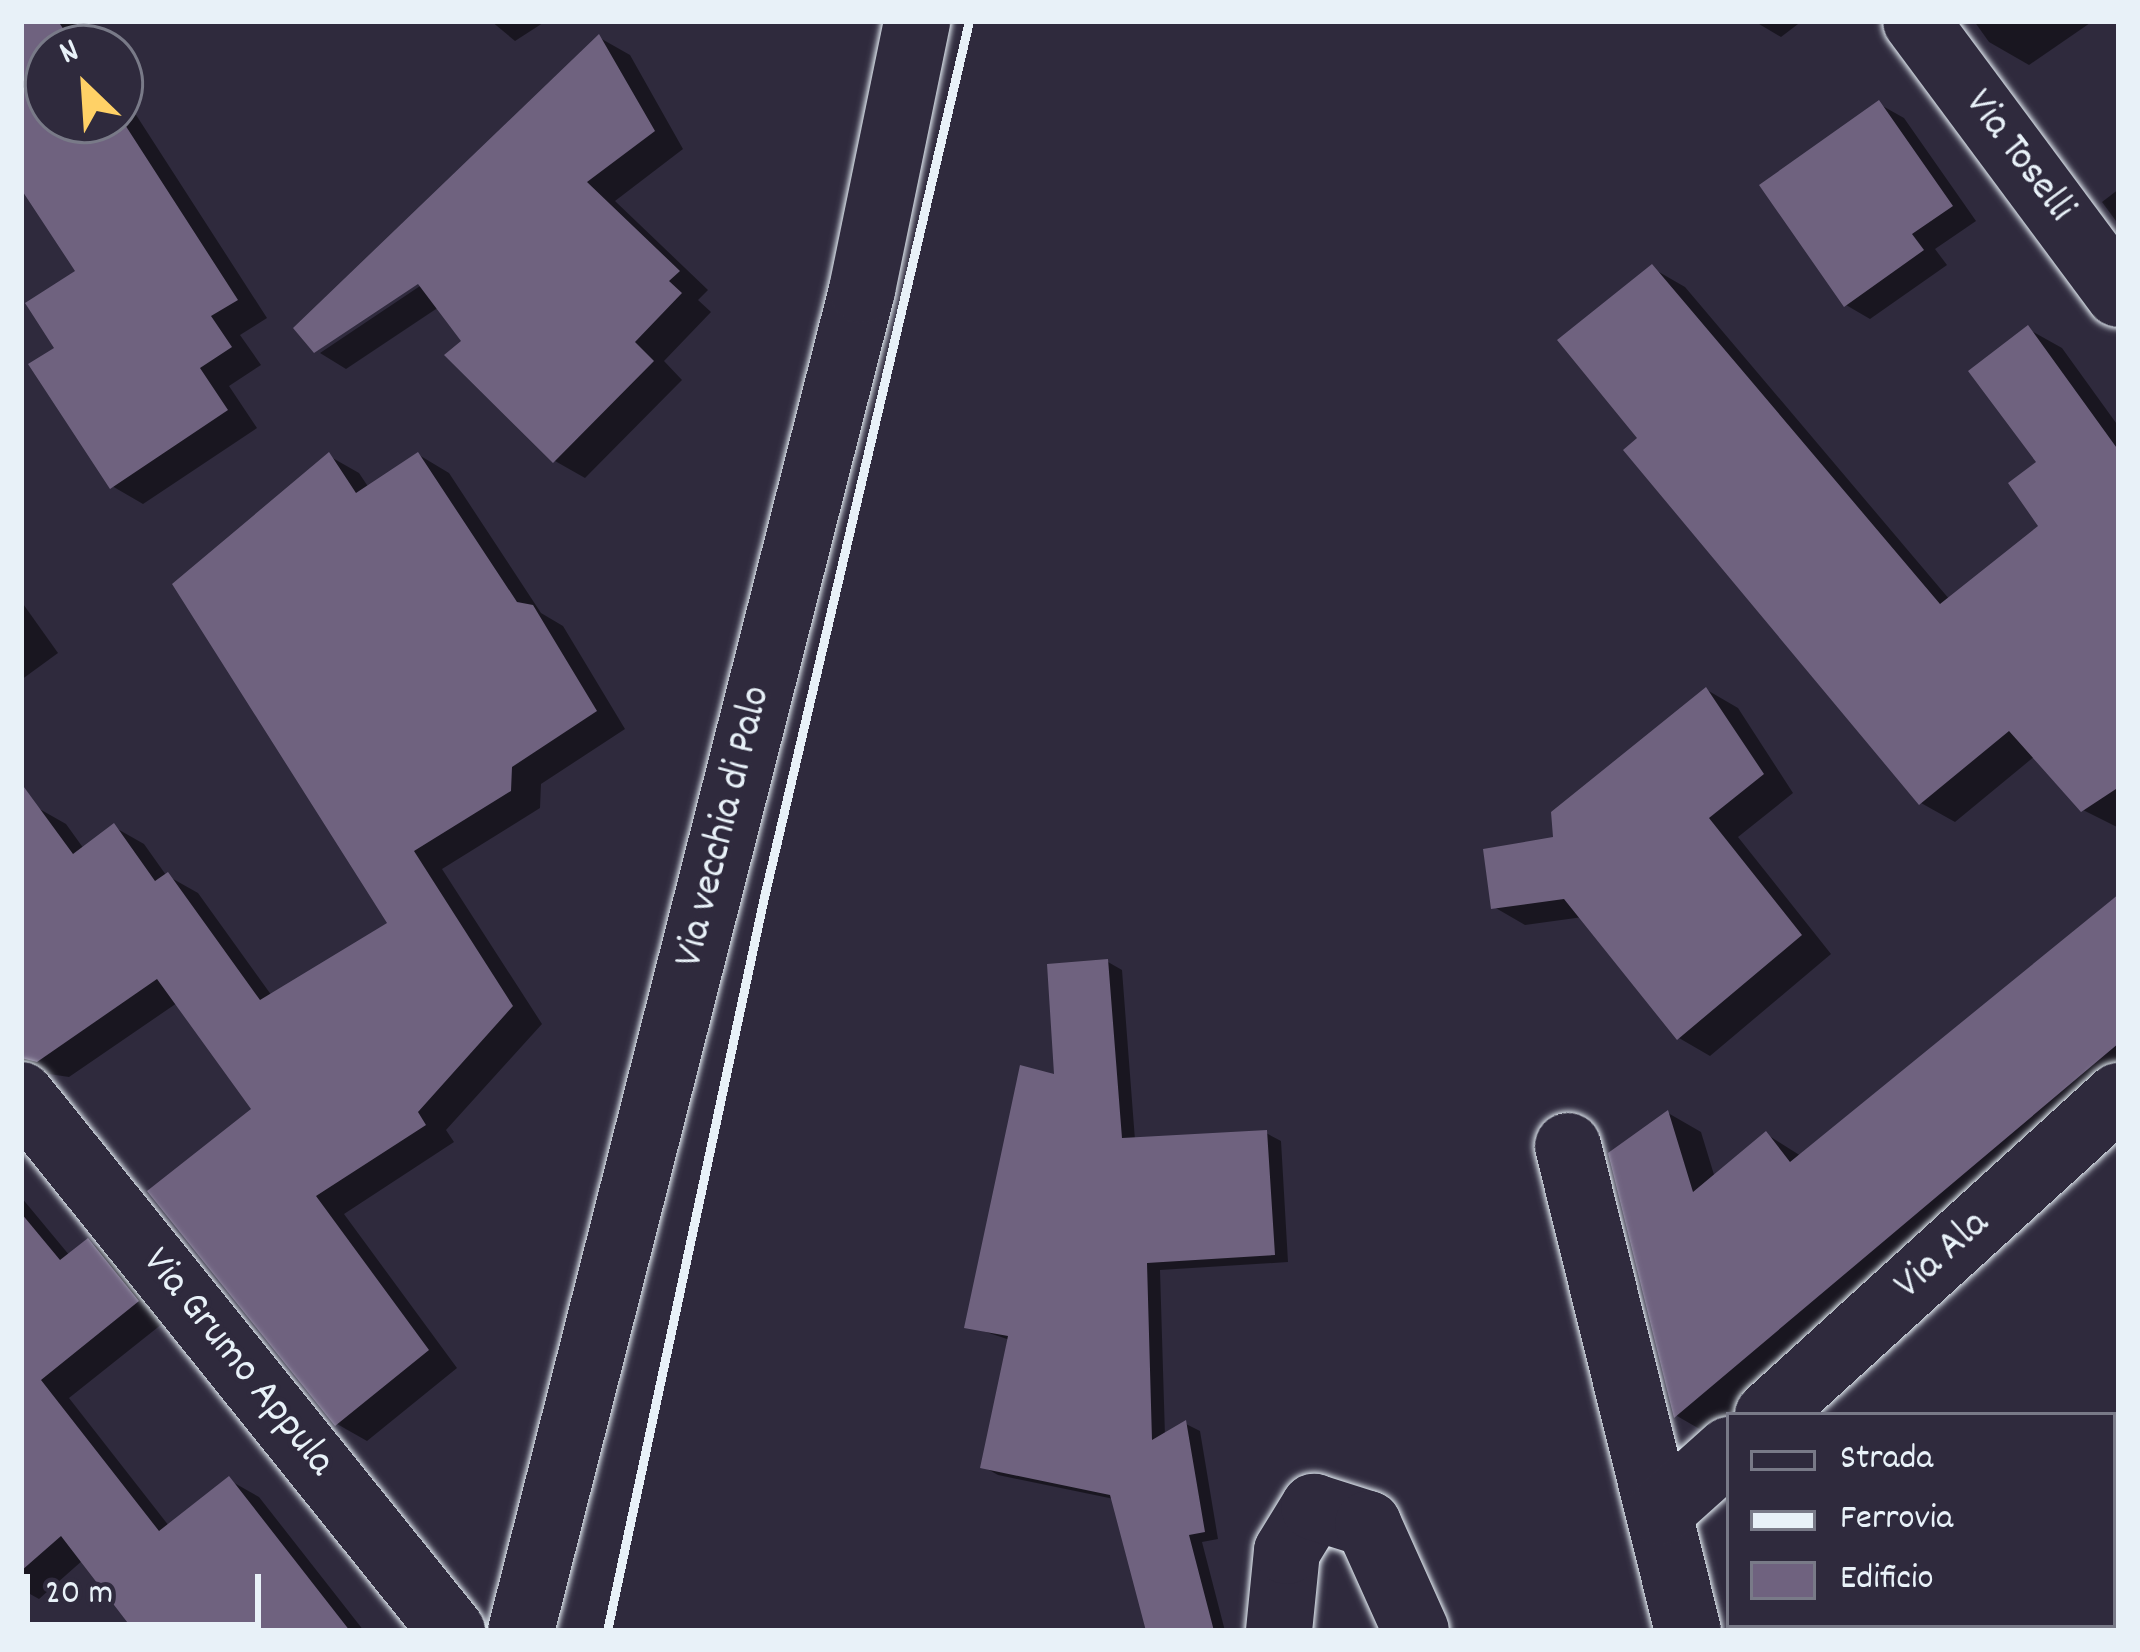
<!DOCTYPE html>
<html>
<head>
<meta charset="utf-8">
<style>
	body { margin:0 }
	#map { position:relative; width:2140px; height:1652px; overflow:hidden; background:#2f2a3d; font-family:Dekko,sans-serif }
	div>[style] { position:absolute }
	.shadow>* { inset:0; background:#0007; transform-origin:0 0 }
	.building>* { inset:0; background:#6f627f }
	.roads { filter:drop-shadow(0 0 3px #e8f1f8) drop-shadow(0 0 3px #e8f1f8) }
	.minor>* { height:66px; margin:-33px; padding:0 33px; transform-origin:33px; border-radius:33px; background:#2f2a3d }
	.rail>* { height:9px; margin:-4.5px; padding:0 4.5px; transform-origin:4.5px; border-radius:4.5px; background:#e8f1f8 }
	span { translate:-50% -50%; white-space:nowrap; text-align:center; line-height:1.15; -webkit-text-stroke:9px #2f2a3d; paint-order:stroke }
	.street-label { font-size:42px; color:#e8f1f8 }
	.frame { position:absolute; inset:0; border:24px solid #e8f1f8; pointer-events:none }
	.legend { position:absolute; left:1726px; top:1412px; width:390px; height:216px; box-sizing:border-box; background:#2f2a3d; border:3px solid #797a88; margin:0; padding:15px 21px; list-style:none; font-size:36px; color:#e8f1f8 }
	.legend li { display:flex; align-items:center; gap:24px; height:60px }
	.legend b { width:60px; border:3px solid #797a88 }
	.north { position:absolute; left:24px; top:24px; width:120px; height:120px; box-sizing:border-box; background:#2f2a3d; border:3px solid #797a88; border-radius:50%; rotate:335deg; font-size:33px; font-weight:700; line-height:48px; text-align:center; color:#e8f1f8 }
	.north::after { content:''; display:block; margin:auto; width:42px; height:54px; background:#ffd166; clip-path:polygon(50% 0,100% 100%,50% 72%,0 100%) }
	.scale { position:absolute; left:24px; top:1574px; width:237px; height:54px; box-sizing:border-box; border:6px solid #e8f1f8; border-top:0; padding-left:15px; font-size:36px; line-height:42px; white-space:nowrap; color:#e8f1f8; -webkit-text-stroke:9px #2f2a3d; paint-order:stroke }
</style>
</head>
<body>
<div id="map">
	<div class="shadow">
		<i style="clip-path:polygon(21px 21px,76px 21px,93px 48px,48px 48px,48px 120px,120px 120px,120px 90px,267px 318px,240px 335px,261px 365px,229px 386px,257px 428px,143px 504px,112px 486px,58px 349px,79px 272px,21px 183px)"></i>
		<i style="clip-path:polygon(491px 21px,546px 21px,515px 41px)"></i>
		<i style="clip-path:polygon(1754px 21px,1802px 21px,1781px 37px)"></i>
		<i style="clip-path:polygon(1974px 21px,2093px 21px,2029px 65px,1989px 42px)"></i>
		<i style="clip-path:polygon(600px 38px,630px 55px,683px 149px,615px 201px,708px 290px,698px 300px,711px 312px,664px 361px,682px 380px,585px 478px,555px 461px,439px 307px,346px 369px,320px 353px,432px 278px,429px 273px,316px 351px)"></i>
		<i style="clip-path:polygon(1879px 104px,1904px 118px,1976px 221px,1935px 249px,1947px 265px,1870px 319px,1846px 305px)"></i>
		<i style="clip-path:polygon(2119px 189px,2119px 225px,2102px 202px)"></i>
		<i style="clip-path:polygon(1652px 268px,1685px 287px,1950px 600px,2042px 527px,2028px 329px,2062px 348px,2119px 427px,2119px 828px,2083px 810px,2035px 756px,1955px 822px,1921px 803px,1641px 438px)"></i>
		<i style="clip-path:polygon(419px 455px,449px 473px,541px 613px,563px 626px,625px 729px,541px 784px,540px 808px,442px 869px,542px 1024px,446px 1130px,454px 1142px,344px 1214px,457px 1368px,367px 1441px,337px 1424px,255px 1110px,177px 1003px,69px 1077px,49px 1074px,21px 1091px,21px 817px,36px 807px,66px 824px,84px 849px,114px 827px,144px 844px,166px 875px,198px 893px,272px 996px,392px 924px,329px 456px,359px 473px,369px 488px)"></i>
		<i style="clip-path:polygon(21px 601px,58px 653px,21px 680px)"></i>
		<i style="clip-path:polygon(1707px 690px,1738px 708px,1793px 793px,1738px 837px,1831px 954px,1710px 1056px,1679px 1038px,1583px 917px,1525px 925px,1494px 907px)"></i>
		<i style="clip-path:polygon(1108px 962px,1122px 970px,1135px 1140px,1266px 1133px,1281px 1141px,1288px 1262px,1160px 1270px,1165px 1436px,1186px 1424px,1200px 1431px,1218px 1539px,1202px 1542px,1225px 1631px,1149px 1631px,1114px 1499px,998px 1475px,984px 1467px,1010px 1340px,968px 1326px,1058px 1078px)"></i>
		<i style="clip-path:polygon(2119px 986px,2119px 1090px,1710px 1435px,1677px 1416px,1612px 1154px,1668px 1113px,1701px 1132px,1715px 1178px,1766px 1134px,1801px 1156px)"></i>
		<i style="clip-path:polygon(21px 1197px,70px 1256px,88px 1241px,118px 1259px,167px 1320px,69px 1398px,169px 1526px,229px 1480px,259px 1497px,364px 1631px,138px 1631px,83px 1560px,39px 1599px,21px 1589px)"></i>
		<i style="clip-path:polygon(2113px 1438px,2119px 1438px,2117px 1589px,2113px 1589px)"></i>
		<i style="left:1836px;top:1625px;width:174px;height:6px"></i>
	</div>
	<div class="building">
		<i style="clip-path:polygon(21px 21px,58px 21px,76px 48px,48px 48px,48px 120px,120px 117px,238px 300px,211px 316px,232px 347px,200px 368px,228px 410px,110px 489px,28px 364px,54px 348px,25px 303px,75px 271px,21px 189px)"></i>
		<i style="clip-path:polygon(599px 34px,655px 131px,587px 182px,680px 271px,669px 281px,682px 293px,635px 342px,654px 361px,553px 463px,444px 355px,461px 341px,418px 284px,314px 353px,293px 328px)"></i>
		<i style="clip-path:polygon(1879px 100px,1953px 206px,1912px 234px,1924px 250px,1844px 307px,1759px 185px)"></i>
		<i style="clip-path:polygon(1652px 264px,1940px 604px,2038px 526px,2008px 483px,2036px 462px,1968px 371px,2028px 325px,2119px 451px,2119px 787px,2081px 812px,2009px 731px,1919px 805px,1623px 450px,1637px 438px,1557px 340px)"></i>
		<i style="clip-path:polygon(329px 452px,356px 493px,418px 452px,517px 602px,533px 605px,597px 711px,512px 767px,511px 791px,414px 851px,513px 1006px,418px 1112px,426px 1125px,316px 1196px,429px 1350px,335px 1426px,147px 1191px,251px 1109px,157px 979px,37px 1062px,21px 1058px,21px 783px,73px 854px,114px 823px,155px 881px,168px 872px,260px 1000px,387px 923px,172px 584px)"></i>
		<i style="clip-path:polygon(1706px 687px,1764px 774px,1709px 818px,1802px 935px,1677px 1040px,1564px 899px,1491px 909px,1483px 849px,1553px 837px,1551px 812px)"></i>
		<i style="clip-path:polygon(2119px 894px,2119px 1043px,1674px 1418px,1608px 1153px,1668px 1110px,1693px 1192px,1766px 1131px,1790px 1162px)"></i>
		<i style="clip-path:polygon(1108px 959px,1122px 1138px,1267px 1130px,1275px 1255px,1147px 1263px,1152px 1440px,1186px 1420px,1205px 1532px,1189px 1535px,1214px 1631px,1146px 1631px,1110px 1495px,980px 1468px,1008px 1336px,964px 1328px,1020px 1065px,1054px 1074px,1047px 964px)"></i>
		<i style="clip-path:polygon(21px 1213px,60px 1260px,88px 1238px,139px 1301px,41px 1380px,159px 1531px,229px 1476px,350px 1631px,134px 1631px,61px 1536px,21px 1571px)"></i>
	</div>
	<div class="roads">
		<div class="minor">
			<i style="left:1916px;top:21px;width:340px;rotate:53.4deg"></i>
			<i style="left:21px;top:1095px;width:688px;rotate:51.2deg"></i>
			<i style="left:1568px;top:1146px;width:500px;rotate:76.1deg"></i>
			<i style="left:1768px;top:1415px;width:474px;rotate:-42.3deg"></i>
			<i style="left:1660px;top:1512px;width:93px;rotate:-41.9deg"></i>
			<i style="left:521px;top:1631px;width:1384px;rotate:-75.73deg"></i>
			<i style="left:862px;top:290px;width:275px;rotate:-78.4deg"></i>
			<i style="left:1279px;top:1631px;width:80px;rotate:-84.3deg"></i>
			<i style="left:1287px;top:1551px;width:52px;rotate:-58.5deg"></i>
			<i style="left:1314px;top:1507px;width:57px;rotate:17.5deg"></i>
			<i style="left:1368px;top:1524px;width:117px;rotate:65.8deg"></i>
		</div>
	</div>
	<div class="rail">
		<i style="left:607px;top:1631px;width:751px;rotate:-77.93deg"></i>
		<i style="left:764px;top:897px;width:900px;rotate:-76.83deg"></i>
	</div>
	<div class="street-label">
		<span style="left:2018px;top:157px;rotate:53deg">Via Toselli</span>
		<span style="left:725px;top:827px;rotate:-76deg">Via vecchia di Palo</span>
		<span style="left:1943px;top:1256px;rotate:-42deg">Via Ala</span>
		<span style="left:237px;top:1363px;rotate:51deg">Via Grumo Appula</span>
	</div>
	<div class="frame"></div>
	<ul class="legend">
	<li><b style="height:15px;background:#2f2a3d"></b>Strada</li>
	<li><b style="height:15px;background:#e8f1f8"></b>Ferrovia</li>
	<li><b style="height:33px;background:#6f627f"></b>Edificio</li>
	</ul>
	<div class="north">N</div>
	<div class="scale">20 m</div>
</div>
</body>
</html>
